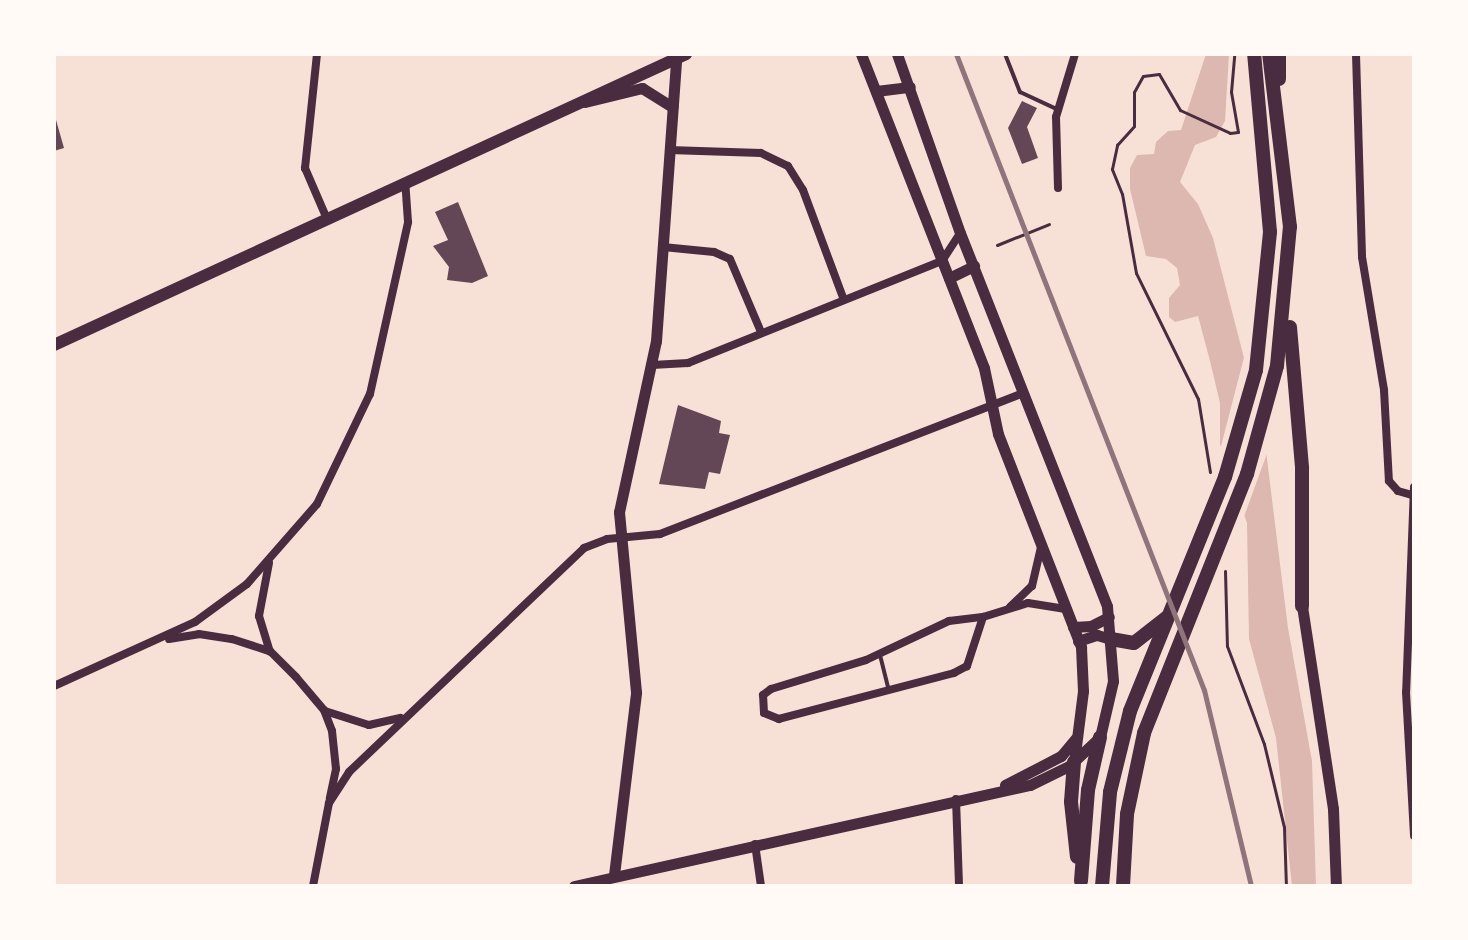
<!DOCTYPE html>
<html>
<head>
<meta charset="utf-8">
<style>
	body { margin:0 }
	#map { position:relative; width:1468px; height:940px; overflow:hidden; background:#f7e1d7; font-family:"Fira Sans Condensed",sans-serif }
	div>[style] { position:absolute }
	.water>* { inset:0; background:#dcb8b0 }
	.pier>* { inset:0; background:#f7e1d7 }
	.building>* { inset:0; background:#644757 }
	.path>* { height:3px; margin:-1.5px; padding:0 1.5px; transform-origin:1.5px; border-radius:1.5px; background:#4a2c40 }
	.service>* { height:4px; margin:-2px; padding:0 2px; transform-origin:2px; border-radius:2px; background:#4a2c40 }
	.minor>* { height:8px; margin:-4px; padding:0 4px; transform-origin:4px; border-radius:4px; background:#4a2c40 }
	.tertiary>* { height:11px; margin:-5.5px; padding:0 5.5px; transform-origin:5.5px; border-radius:5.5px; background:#4a2c40 }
	.secondary>* { height:12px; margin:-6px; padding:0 6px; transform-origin:6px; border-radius:6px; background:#4a2c40 }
	.trunk>* { height:14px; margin:-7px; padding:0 7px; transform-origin:7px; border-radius:7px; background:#4a2c40 }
	.rail>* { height:5px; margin:-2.5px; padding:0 2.5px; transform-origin:2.5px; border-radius:2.5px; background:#8f747c }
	span { translate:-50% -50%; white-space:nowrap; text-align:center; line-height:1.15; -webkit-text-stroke:6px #fffaf5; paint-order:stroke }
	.frame { position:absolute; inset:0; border:56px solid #fffaf5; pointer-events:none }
</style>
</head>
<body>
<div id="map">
	<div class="water">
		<i style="clip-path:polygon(1206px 54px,1229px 54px,1225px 121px,1216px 137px,1195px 145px,1180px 182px,1198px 204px,1213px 238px,1264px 435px,1288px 628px,1312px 761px,1316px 886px,1292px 886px,1276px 738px,1249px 639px,1247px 523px,1220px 444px,1220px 403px,1210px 361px,1198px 316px,1175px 322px,1169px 317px,1169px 298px,1180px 285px,1177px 268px,1166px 259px,1146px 256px,1130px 189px,1130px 168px,1137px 155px,1154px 154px,1156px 142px,1168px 131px,1181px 130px)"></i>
	</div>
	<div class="pier">
		<i style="clip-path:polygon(1248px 342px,1269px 448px,1242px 522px,1219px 454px)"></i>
	</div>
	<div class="building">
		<i style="clip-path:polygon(1022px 101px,1037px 108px,1027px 127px,1038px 158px,1022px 164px,1008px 128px)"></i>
		<i style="clip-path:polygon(54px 113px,64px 148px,54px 151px)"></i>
		<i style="clip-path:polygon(458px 202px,488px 276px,472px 283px,447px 280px,449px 267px,433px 246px,448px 240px,435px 212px)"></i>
		<i style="clip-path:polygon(678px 405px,721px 421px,719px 433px,730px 435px,720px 474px,709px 472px,705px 489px,659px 484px)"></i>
	</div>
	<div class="path">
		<i style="left:997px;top:245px;width:56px;rotate:-22deg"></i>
		<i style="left:1210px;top:472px;width:74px;rotate:-99.3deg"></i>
		<i style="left:1198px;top:399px;width:140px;rotate:-116.2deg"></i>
		<i style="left:1136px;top:273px;width:80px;rotate:-100deg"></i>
		<i style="left:1122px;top:194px;width:27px;rotate:-112deg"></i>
		<i style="left:1112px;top:169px;width:25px;rotate:-78deg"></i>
		<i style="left:1117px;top:145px;width:25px;rotate:-48deg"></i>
		<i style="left:1134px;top:126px;width:34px;rotate:-90deg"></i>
		<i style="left:1134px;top:92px;width:18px;rotate:-61deg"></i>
		<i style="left:1143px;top:76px;width:16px;rotate:-7deg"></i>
		<i style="left:1159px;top:74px;width:42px;rotate:59.7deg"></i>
		<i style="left:1180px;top:110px;width:55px;rotate:24.7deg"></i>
		<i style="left:1230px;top:133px;width:8px;rotate:-7deg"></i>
		<i style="left:1238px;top:132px;width:41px;rotate:-99.9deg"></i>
		<i style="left:1231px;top:92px;width:38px;rotate:-85deg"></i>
		<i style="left:1225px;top:571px;width:75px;rotate:88.5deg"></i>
		<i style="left:1227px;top:646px;width:105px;rotate:69.3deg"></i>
		<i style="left:1264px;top:744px;width:85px;rotate:76.5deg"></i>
		<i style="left:1284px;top:827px;width:59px;rotate:88.1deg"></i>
	</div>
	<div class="service">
		<i style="left:1005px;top:54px;width:41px;rotate:68.5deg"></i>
		<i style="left:1020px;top:92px;width:40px;rotate:25deg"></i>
		<i style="left:880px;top:655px;width:34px;rotate:76deg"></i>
	</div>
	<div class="minor">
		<i style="left:317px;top:54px;width:115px;rotate:96deg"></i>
		<i style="left:305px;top:168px;width:56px;rotate:66.7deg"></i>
		<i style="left:1356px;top:54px;width:203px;rotate:88.3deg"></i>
		<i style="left:1362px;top:257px;width:135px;rotate:80.6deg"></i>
		<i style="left:1384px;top:390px;width:91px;rotate:86.9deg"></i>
		<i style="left:1389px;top:481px;width:13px;rotate:48deg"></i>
		<i style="left:1398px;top:491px;width:15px;rotate:16deg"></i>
		<i style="left:669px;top:150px;width:92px;rotate:1.9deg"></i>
		<i style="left:761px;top:153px;width:30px;rotate:26deg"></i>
		<i style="left:788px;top:166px;width:28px;rotate:58deg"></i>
		<i style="left:803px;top:190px;width:117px;rotate:69.6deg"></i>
		<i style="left:1058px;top:188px;width:71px;rotate:-91.6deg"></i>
		<i style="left:1056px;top:117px;width:66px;rotate:-73.2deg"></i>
		<i style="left:663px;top:247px;width:51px;rotate:5.6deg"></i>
		<i style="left:714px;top:252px;width:17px;rotate:24deg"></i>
		<i style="left:730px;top:259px;width:79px;rotate:67deg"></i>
		<i style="left:652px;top:365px;width:36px;rotate:-3deg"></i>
		<i style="left:688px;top:363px;width:274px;rotate:-21.9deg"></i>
		<i style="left:942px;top:261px;width:33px;rotate:-57deg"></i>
		<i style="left:1414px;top:487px;width:205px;rotate:92.2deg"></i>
		<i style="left:1406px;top:692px;width:144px;rotate:86.8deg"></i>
		<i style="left:269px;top:563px;width:54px;rotate:100.7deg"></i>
		<i style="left:259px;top:616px;width:37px;rotate:73deg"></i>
		<i style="left:1010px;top:607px;width:30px;rotate:-44deg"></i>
		<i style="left:1032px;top:586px;width:40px;rotate:-77deg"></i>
		<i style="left:983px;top:617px;width:52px;rotate:108.1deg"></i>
		<i style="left:967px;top:666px;width:15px;rotate:152deg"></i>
		<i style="left:954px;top:673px;width:181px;rotate:165.3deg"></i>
		<i style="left:779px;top:719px;width:16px;rotate:-158deg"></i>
		<i style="left:764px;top:713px;width:18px;rotate:-93deg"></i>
		<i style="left:763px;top:695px;width:10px;rotate:-37deg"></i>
		<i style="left:771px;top:689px;width:99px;rotate:-17deg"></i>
		<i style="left:866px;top:660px;width:92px;rotate:-25.2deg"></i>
		<i style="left:949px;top:621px;width:34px;rotate:-7deg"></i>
		<i style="left:983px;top:617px;width:47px;rotate:-17.3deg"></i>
		<i style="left:1028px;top:603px;width:38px;rotate:9deg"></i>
		<i style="left:169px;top:639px;width:30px;rotate:-9deg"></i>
		<i style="left:199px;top:634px;width:33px;rotate:9deg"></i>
		<i style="left:232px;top:639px;width:40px;rotate:18deg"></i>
		<i style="left:270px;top:651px;width:37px;rotate:45deg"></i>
		<i style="left:296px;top:677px;width:43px;rotate:49.7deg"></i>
		<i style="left:324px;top:710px;width:22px;rotate:69deg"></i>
		<i style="left:332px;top:731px;width:38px;rotate:84deg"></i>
		<i style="left:336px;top:769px;width:30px;rotate:102deg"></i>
		<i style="left:54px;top:686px;width:155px;rotate:-24.4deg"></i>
		<i style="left:195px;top:622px;width:64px;rotate:-36.2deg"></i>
		<i style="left:247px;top:584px;width:106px;rotate:-48.8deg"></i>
		<i style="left:317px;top:504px;width:122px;rotate:-64.3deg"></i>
		<i style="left:370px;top:394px;width:176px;rotate:-77.5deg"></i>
		<i style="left:408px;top:222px;width:39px;rotate:-94deg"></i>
		<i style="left:325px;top:711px;width:46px;rotate:17.7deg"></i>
		<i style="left:369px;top:725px;width:32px;rotate:-13deg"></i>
		<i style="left:956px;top:799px;width:87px;rotate:88deg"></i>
		<i style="left:755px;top:844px;width:42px;rotate:81.9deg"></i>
		<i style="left:313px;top:886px;width:85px;rotate:-79.1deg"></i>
		<i style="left:329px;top:803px;width:37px;rotate:-57deg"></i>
		<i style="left:349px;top:772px;width:325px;rotate:-43.6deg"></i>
		<i style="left:584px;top:548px;width:25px;rotate:-21deg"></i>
		<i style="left:607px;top:539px;width:53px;rotate:-5.4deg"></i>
		<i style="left:660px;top:534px;width:390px;rotate:-21.2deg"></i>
	</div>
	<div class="tertiary">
		<i style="left:861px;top:54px;width:337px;rotate:68.6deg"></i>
		<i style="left:984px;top:368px;width:67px;rotate:78deg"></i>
		<i style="left:998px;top:434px;width:229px;rotate:68.7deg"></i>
		<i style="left:1081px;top:647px;width:44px;rotate:87.4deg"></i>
		<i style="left:1083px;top:691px;width:72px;rotate:97.2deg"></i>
		<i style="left:876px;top:91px;width:34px;rotate:-7deg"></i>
		<i style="left:585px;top:102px;width:59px;rotate:-13.8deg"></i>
		<i style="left:642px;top:88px;width:36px;rotate:32deg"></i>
		<i style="left:949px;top:278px;width:28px;rotate:-26deg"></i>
		<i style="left:1302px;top:606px;width:205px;rotate:81.3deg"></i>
		<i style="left:1333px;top:809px;width:77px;rotate:87.8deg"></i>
		<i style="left:1073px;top:627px;width:18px;rotate:-3deg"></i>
		<i style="left:1091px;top:626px;width:20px;rotate:-27deg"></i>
		<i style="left:1078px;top:641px;width:20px;rotate:-18deg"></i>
		<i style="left:1097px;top:635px;width:15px;rotate:16deg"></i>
		<i style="left:1005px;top:785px;width:63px;rotate:-27.4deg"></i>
		<i style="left:1061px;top:756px;width:23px;rotate:-50deg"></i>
		<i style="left:614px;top:875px;width:184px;rotate:-83.1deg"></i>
		<i style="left:636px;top:692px;width:181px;rotate:-95.4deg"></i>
		<i style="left:619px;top:512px;width:175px;rotate:-77.8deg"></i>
		<i style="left:656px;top:341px;width:283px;rotate:-85.9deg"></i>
		<i style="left:574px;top:886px;width:467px;rotate:-12.5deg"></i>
		<i style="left:1030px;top:785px;width:43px;rotate:-26deg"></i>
		<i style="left:1069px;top:766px;width:42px;rotate:-43.1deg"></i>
		<i style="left:1100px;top:737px;width:57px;rotate:-76.9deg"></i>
		<i style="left:1113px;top:681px;width:75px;rotate:-94.6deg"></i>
		<i style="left:1107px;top:606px;width:401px;rotate:-111.5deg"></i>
		<i style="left:960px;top:233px;width:190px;rotate:-109.4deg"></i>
	</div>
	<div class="secondary">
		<i style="left:54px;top:345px;width:696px;rotate:-24.72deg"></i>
	</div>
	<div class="trunk">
		<i style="left:1279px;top:79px;width:25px;rotate:-90deg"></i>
		<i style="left:1290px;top:327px;width:142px;rotate:85.1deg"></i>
		<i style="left:1302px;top:468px;width:138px;rotate:90deg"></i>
		<i style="left:1111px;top:639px;width:23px;rotate:10deg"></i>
		<i style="left:1134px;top:643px;width:41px;rotate:-38deg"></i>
		<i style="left:1074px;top:762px;width:40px;rotate:94.3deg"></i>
		<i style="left:1071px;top:802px;width:55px;rotate:83.8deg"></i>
		<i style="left:1081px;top:881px;width:91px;rotate:-85.6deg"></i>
		<i style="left:1088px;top:790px;width:54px;rotate:-77.2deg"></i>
		<i style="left:1102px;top:886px;width:94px;rotate:-85.1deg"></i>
		<i style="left:1110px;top:792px;width:83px;rotate:-76.1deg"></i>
		<i style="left:1130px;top:711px;width:253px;rotate:-67.9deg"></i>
		<i style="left:1225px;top:477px;width:111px;rotate:-73.8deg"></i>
		<i style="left:1256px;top:370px;width:139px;rotate:-84.2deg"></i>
		<i style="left:1270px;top:232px;width:179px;rotate:-95.1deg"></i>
		<i style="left:1123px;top:886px;width:72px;rotate:-86.8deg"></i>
		<i style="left:1127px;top:814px;width:83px;rotate:-78.1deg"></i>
		<i style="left:1144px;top:733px;width:279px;rotate:-68.3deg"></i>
		<i style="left:1247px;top:474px;width:112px;rotate:-74.5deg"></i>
		<i style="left:1277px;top:366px;width:140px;rotate:-84.7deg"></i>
		<i style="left:1290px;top:227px;width:174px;rotate:-96.9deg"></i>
	</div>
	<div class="rail">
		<i style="left:956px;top:54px;width:683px;rotate:68.7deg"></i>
		<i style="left:1204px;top:690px;width:202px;rotate:76.5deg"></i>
	</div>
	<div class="frame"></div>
</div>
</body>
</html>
